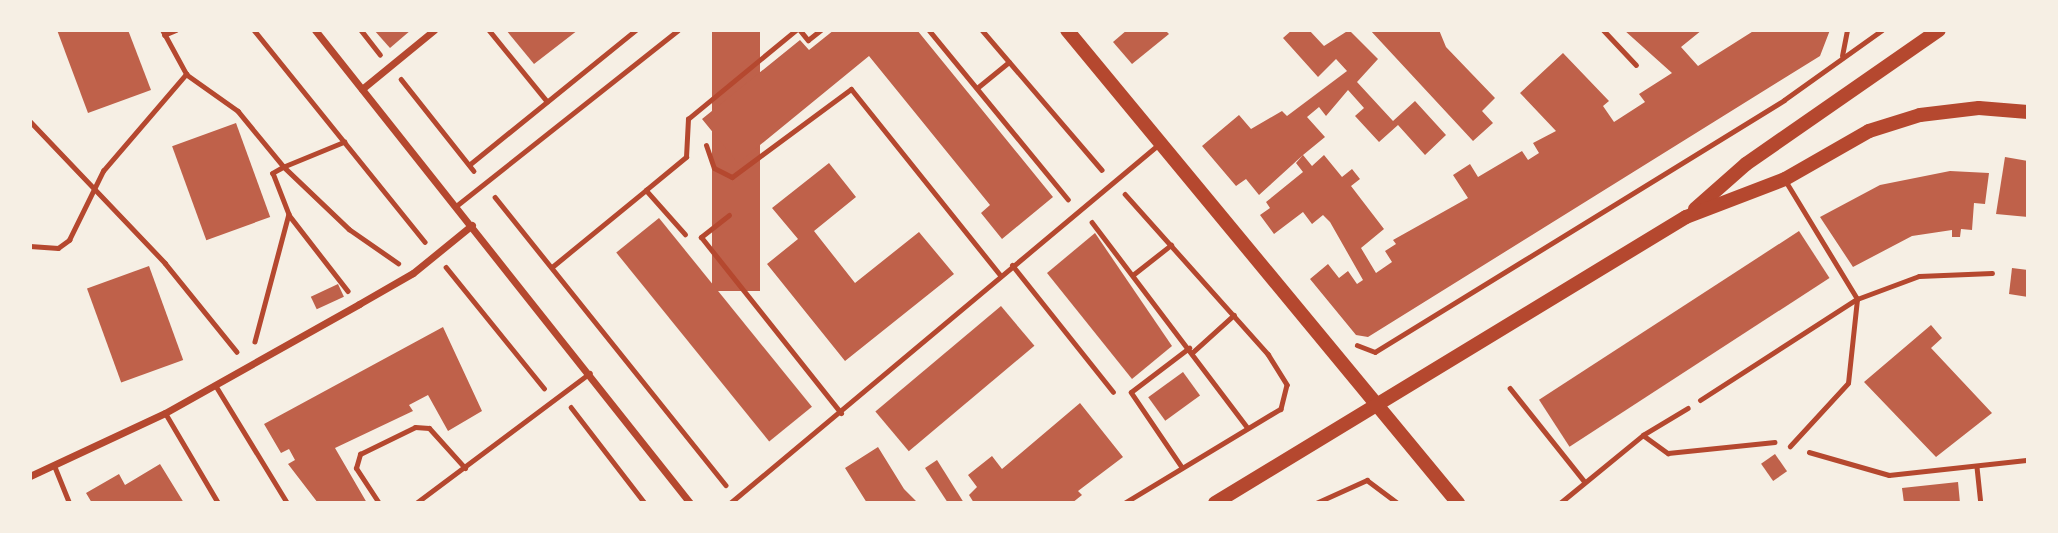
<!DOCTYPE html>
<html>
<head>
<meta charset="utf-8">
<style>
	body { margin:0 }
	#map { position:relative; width:2058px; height:533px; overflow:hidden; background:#f6efe4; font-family:Poppins,sans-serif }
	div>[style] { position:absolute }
	.building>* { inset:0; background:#bf614a; transform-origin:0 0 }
	.path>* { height:4.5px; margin:-2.25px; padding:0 2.25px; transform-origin:2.25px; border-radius:2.25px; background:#b5482f }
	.service>* { height:5px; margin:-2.5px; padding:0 2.5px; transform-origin:2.5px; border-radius:2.5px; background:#b5482f }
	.minor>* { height:7px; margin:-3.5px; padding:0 3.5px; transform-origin:3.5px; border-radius:3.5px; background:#b5482f }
	.secondary>* { height:14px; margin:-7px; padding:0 7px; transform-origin:7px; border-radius:7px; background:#b5482f }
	span { translate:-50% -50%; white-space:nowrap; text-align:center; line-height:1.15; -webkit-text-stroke:7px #f6efe4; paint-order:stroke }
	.frame { position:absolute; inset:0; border:32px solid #f6efe4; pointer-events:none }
</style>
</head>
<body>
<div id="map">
	<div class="building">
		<i style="clip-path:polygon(57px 30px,128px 30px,151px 90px,88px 113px)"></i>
		<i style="clip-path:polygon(374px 30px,411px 30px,390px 48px)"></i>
		<i style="clip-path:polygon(506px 30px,578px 30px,534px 64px)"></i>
		<i style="left:712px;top:30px;width:48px;height:261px"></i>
		<i style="clip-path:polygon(834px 30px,917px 30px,1053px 197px,1002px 239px,981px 213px,990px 205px,869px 56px,738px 163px,702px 119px,800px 40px,809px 50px)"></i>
		<i style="clip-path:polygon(1127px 30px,1165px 30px,1169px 34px,1132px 64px,1113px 42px)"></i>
		<i style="clip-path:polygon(1292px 30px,1309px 30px,1324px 46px,1349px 30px,1378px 59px,1357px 82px,1393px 121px,1415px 101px,1446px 135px,1425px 155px,1398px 125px,1379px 142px,1355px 116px,1364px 108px,1348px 90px,1326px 116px,1319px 107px,1307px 117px,1325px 137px,1303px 155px,1312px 166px,1324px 155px,1342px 177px,1352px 169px,1360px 179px,1351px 186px,1384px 229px,1361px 248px,1376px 273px,1392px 262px,1385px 251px,1396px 244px,1393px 240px,1468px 198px,1453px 175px,1470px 164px,1478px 177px,1522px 151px,1528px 160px,1539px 153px,1533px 143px,1556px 131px,1520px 93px,1563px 53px,1609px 101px,1603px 106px,1614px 122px,1645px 102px,1639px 94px,1672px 73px,1624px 30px,1702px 30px,1681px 47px,1698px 66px,1755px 30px,1830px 30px,1820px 56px,1368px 337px,1356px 335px,1310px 279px,1328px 264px,1339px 278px,1348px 271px,1357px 284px,1363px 280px,1330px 222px,1323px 215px,1312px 224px,1303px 212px,1274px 234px,1260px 215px,1270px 208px,1266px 202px,1303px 172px,1296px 163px,1303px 155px,1259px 195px,1246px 179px,1236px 186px,1202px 146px,1239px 115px,1251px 129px,1282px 111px,1287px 116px,1347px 71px,1336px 59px,1318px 77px,1283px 38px)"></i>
		<i style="clip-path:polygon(1370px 30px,1439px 30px,1446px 47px,1495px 98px,1482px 111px,1493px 123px,1473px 141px)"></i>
		<i style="left:236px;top:123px;width:100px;height:68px;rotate:70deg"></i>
		<i style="clip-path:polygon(2005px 157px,2028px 161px,2028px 217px,1996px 214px)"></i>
		<i style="clip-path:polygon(829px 163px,856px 197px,814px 231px,855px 283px,919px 232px,954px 274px,845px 361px,767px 264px,798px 239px,772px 208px)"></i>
		<i style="clip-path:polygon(1950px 171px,1989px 173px,1985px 204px,1974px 203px,1972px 230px,1961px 229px,1960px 237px,1952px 237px,1952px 230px,1912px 236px,1853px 267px,1820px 217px,1880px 185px)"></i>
		<i style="left:659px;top:218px;width:243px;height:55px;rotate:51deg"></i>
		<i style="left:1799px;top:231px;width:56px;height:310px;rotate:57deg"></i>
		<i style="clip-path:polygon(1095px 233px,1172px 346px,1132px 379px,1047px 273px)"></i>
		<i style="left:149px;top:266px;width:100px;height:66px;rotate:70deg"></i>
		<i style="clip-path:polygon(2012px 268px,2028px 270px,2028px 297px,2009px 294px)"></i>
		<i style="left:338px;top:284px;width:14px;height:30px;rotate:65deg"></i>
		<i style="left:1001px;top:306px;width:52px;height:164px;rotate:50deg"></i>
		<i style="clip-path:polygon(1931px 325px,1942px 338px,1931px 348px,1992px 413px,1936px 457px,1864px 382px)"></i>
		<i style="clip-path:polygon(443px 327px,482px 411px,448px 431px,428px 395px,409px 405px,413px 411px,335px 448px,367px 503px,318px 503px,288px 464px,295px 460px,289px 449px,281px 453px,264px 424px)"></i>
		<i style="left:1183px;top:372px;width:29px;height:43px;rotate:54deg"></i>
		<i style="clip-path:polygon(1080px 403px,1123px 457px,1078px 491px,1082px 495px,1072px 503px,974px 503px,969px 495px,977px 487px,968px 475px,992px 456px,1002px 469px)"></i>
		<i style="clip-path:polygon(878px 447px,904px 489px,918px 503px,867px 503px,845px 468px)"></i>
		<i style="left:1775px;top:454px;width:21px;height:17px;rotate:55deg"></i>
		<i style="clip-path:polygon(937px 460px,964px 503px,948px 503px,925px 468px)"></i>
		<i style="clip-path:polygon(160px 464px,184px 503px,92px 503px,86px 493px,119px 474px,125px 485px)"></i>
		<i style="clip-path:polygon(1958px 482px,1960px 503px,1904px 503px,1902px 488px)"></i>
	</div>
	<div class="path">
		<i style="left:254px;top:30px;width:272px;rotate:51.1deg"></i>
		<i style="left:361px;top:30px;width:31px;rotate:52deg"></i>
		<i style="left:489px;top:30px;width:92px;rotate:50.8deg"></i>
		<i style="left:800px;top:30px;width:13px;rotate:51deg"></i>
		<i style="left:808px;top:40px;width:16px;rotate:-38deg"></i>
		<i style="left:929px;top:30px;width:219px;rotate:50.6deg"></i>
		<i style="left:982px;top:30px;width:184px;rotate:49.4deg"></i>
		<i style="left:164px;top:35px;width:13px;rotate:-23deg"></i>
		<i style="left:1842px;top:56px;width:26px;rotate:-79deg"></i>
		<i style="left:186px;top:74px;width:64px;rotate:35.4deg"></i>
		<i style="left:238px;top:111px;width:72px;rotate:50.6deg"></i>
		<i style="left:284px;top:167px;width:13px;rotate:151deg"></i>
		<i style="left:273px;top:173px;width:44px;rotate:68.7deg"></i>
		<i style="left:289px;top:214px;width:132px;rotate:104.9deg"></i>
		<i style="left:401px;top:79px;width:117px;rotate:51.6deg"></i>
		<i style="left:977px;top:88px;width:41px;rotate:-39.1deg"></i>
		<i style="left:30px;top:121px;width:196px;rotate:46.4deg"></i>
		<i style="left:165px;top:263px;width:114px;rotate:51deg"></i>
		<i style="left:345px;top:142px;width:66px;rotate:157.7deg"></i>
		<i style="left:284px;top:167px;width:90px;rotate:43.6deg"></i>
		<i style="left:349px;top:229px;width:60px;rotate:34.8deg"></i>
		<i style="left:469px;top:165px;width:215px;rotate:-39deg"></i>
		<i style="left:646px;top:190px;width:52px;rotate:-39.5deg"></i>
		<i style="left:686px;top:157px;width:38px;rotate:-87deg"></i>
		<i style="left:688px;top:119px;width:140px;rotate:-39.5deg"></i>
		<i style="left:1125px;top:194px;width:215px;rotate:48.2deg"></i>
		<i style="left:1268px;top:354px;width:36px;rotate:58deg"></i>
		<i style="left:1287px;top:385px;width:25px;rotate:104deg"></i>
		<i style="left:1281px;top:409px;width:182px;rotate:148.9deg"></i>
		<i style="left:495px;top:197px;width:369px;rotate:51.3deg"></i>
		<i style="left:289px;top:215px;width:96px;rotate:52.2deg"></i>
		<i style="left:1092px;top:222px;width:258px;rotate:52.9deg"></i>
		<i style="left:30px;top:246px;width:28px;rotate:4deg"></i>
		<i style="left:58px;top:248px;width:14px;rotate:-36deg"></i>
		<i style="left:69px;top:240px;width:77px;rotate:-63.8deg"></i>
		<i style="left:103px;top:171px;width:128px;rotate:-49.4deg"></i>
		<i style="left:186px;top:74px;width:50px;rotate:-118.6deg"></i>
		<i style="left:446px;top:267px;width:156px;rotate:51deg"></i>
		<i style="left:552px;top:267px;width:122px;rotate:-39.3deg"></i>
		<i style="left:646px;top:190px;width:59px;rotate:48.4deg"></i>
		<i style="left:1134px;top:274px;width:47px;rotate:-38.1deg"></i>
		<i style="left:1357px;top:345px;width:19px;rotate:21deg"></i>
		<i style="left:1375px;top:352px;width:480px;rotate:-31.6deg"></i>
		<i style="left:1784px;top:100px;width:120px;rotate:-35.5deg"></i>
		<i style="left:1193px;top:352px;width:55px;rotate:-42.1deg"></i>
		<i style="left:1510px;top:388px;width:120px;rotate:51.4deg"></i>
		<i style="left:1131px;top:392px;width:91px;rotate:55.8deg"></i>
		<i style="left:1131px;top:392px;width:73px;rotate:-37.2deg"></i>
		<i style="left:571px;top:407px;width:121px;rotate:52.4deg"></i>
		<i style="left:1643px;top:435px;width:52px;rotate:-31deg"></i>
		<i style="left:1809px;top:452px;width:83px;rotate:16deg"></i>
		<i style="left:1889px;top:475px;width:140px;rotate:-6.2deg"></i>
		<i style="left:1977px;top:467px;width:36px;rotate:84deg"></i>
		<i style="left:1316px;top:503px;width:56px;rotate:-24.3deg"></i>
		<i style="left:1367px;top:480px;width:38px;rotate:37deg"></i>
		<i style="left:1560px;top:503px;width:107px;rotate:-39.3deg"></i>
		<i style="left:1643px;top:435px;width:31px;rotate:36deg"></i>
		<i style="left:1668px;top:453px;width:107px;rotate:-5.9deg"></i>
	</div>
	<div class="service">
		<i style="left:1603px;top:30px;width:48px;rotate:46.7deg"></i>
		<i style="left:706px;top:145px;width:24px;rotate:71deg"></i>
		<i style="left:714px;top:168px;width:20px;rotate:27deg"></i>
		<i style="left:732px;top:177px;width:148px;rotate:-36.5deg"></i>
		<i style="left:851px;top:89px;width:238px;rotate:51.3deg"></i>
		<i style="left:1786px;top:182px;width:137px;rotate:58.7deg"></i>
		<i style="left:1857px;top:299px;width:84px;rotate:96.1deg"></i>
		<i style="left:1848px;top:383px;width:86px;rotate:132.6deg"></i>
		<i style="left:456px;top:206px;width:283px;rotate:-38.4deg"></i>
		<i style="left:729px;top:215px;width:36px;rotate:142deg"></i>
		<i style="left:701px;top:237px;width:225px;rotate:51.5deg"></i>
		<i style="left:1012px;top:265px;width:162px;rotate:51.5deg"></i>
		<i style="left:215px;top:385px;width:138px;rotate:58.6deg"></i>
		<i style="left:1700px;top:400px;width:187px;rotate:-32.8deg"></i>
		<i style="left:1857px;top:299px;width:66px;rotate:-20.4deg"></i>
		<i style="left:1919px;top:276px;width:73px;rotate:-2.4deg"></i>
		<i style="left:165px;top:413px;width:104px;rotate:59.5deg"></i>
		<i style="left:55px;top:468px;width:38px;rotate:68deg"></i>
		<i style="left:379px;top:503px;width:42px;rotate:-123.3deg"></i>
		<i style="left:356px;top:468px;width:15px;rotate:-74deg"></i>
		<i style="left:360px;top:454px;width:61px;rotate:-26.1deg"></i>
		<i style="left:415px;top:427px;width:14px;rotate:4deg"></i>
		<i style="left:429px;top:428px;width:54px;rotate:48deg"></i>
		<i style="left:416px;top:503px;width:217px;rotate:-36.8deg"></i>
		<i style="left:730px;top:503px;width:559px;rotate:-39.92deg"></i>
	</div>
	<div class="minor">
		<i style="left:315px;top:30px;width:604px;rotate:51.59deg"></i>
		<i style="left:362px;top:89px;width:93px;rotate:-39.3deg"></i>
		<i style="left:30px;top:476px;width:149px;rotate:-25deg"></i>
		<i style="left:165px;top:413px;width:223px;rotate:-29.3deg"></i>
		<i style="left:359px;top:304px;width:62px;rotate:-29.9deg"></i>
		<i style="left:413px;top:273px;width:76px;rotate:-39.1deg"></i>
	</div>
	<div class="secondary">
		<i style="left:1067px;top:30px;width:614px;rotate:50.42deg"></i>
		<i style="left:1695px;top:209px;width:68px;rotate:-41.4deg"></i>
		<i style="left:1746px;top:164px;width:235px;rotate:-34.8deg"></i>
		<i style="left:1215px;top:503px;width:551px;rotate:-31.27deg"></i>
		<i style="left:1686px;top:217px;width:106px;rotate:-21deg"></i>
		<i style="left:1785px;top:179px;width:97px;rotate:-29.7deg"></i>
		<i style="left:1869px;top:131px;width:53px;rotate:-17.4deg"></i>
		<i style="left:1920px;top:115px;width:59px;rotate:-6.8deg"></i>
		<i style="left:1979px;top:108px;width:49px;rotate:4.7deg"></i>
	</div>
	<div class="frame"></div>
</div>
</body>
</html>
